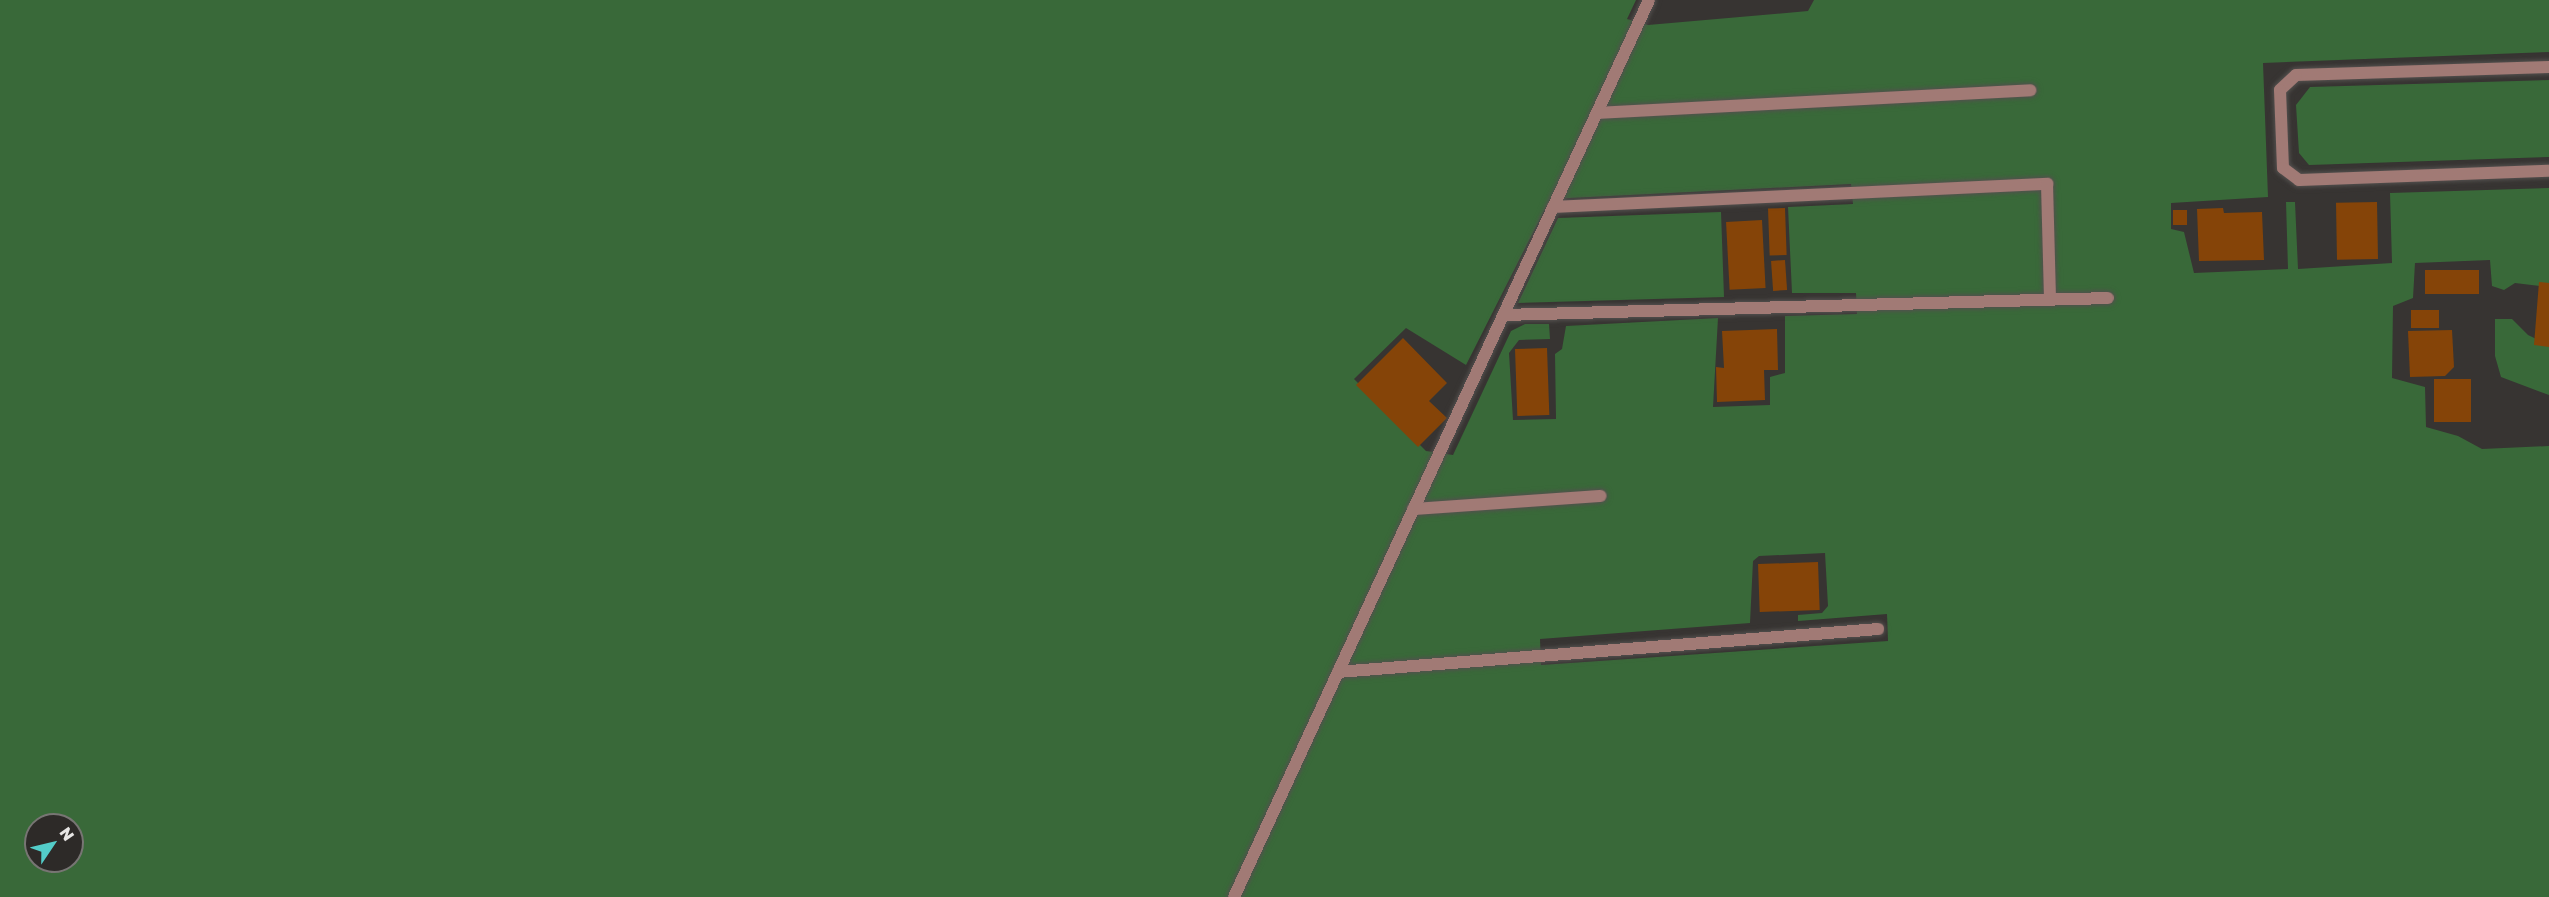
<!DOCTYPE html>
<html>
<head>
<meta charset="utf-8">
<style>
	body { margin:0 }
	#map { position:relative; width:2549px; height:897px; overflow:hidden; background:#373432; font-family:"Golos Text",sans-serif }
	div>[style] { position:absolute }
	.green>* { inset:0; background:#396939 }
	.building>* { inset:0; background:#854408; transform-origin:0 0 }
	.roads { filter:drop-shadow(0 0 2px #53504e) drop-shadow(0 0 2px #53504e) }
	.lane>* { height:12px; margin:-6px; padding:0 6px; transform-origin:6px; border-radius:6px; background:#a17a75 }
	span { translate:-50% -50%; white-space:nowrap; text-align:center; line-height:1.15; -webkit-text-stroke:5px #2d2a28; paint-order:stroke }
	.north { position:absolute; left:24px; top:813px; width:60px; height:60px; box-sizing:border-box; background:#2d2a28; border:2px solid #777573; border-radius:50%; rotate:55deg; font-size:16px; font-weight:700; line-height:24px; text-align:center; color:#e7e5e4 }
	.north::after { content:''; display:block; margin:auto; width:21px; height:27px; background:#53cdc9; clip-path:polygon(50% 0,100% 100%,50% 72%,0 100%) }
</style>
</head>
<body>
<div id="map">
	<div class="green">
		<i style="clip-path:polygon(evenodd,0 0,1636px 0,1627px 19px,1648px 25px,1808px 11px,1814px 0,2549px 0,2549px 52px,2263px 63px,2268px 197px,2171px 203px,2171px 229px,2184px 232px,2194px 273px,2288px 269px,2286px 202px,2295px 202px,2298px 269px,2392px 263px,2390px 193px,2549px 188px,2549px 287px,2515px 283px,2504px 290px,2492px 286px,2490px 260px,2415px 263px,2413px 298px,2393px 306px,2392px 378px,2425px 387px,2426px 427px,2458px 436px,2482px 449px,2549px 446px,2549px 897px,0 897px,0 0,1851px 184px,1853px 204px,1788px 207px,1792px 293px,1856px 293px,1857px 314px,1785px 316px,1785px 373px,1770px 377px,1770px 405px,1713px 407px,1718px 318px,1566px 326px,1562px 349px,1555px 354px,1556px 419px,1513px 420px,1509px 353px,1519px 340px,1550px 339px,1549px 324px,1525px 324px,1511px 331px,1453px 455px,1426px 451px,1354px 379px,1406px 328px,1466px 365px,1550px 199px,1851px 184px,0 0,1825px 553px,1828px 606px,1822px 613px,1798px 615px,1798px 621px,1887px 614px,1888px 641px,1541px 665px,1540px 639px,1750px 623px,1753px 561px,1759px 556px,1825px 553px,0 0,36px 825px,72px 825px,72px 861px,36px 861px,36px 825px)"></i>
		<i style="clip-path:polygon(2549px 80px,2549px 157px,2309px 165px,2299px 153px,2296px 105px,2310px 87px)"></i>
		<i style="clip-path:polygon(1721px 212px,1724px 297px,1518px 303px,1558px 218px)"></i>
		<i style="clip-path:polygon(2495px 319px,2512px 319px,2528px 335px,2549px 345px,2549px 395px,2501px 377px,2495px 356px)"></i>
	</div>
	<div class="building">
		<i style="left:2377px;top:202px;width:57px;height:41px;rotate:89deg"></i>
		<i style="left:1785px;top:208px;width:47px;height:17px;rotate:88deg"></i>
		<i style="clip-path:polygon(2223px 208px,2224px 213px,2262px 212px,2264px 260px,2199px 261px,2197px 209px)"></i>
		<i style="left:2187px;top:210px;width:15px;height:14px;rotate:90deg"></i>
		<i style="left:1762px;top:220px;width:68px;height:36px;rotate:87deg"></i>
		<i style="left:1785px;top:260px;width:30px;height:14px;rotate:86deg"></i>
		<i style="left:2425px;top:270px;width:54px;height:24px"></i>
		<i style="clip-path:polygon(2539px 282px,2549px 283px,2549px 347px,2534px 345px)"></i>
		<i style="left:2411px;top:310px;width:28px;height:18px"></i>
		<i style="clip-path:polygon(1777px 329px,1778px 370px,1764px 370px,1765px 400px,1717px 402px,1716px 367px,1724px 368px,1722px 331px)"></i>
		<i style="clip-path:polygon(2452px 330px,2454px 367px,2445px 376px,2410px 377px,2408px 331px)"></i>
		<i style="clip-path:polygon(1403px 338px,1447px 383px,1429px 401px,1447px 418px,1418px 447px,1356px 385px)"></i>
		<i style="left:1547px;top:348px;width:67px;height:32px;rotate:88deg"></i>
		<i style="left:2434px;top:379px;width:37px;height:43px"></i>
		<i style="left:1818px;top:562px;width:48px;height:60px;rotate:88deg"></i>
	</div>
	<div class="roads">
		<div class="lane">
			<i style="left:2549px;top:67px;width:253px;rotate:178.2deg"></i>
			<i style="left:2296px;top:75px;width:22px;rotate:137deg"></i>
			<i style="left:2280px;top:90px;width:78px;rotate:87.8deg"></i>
			<i style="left:2283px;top:168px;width:20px;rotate:37deg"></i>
			<i style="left:2299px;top:180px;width:250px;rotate:-2.1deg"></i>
			<i style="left:1597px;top:113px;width:434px;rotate:-3deg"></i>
			<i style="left:1553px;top:207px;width:495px;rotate:-2.7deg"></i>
			<i style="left:2047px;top:184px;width:116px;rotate:88.5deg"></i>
			<i style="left:1504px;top:315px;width:604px;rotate:-1.61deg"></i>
			<i style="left:1413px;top:509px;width:188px;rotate:-4deg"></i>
			<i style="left:1338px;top:672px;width:542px;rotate:-4.55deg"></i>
			<i style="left:1234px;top:897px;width:988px;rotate:-65.17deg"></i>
		</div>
	</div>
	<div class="north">N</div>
</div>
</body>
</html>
